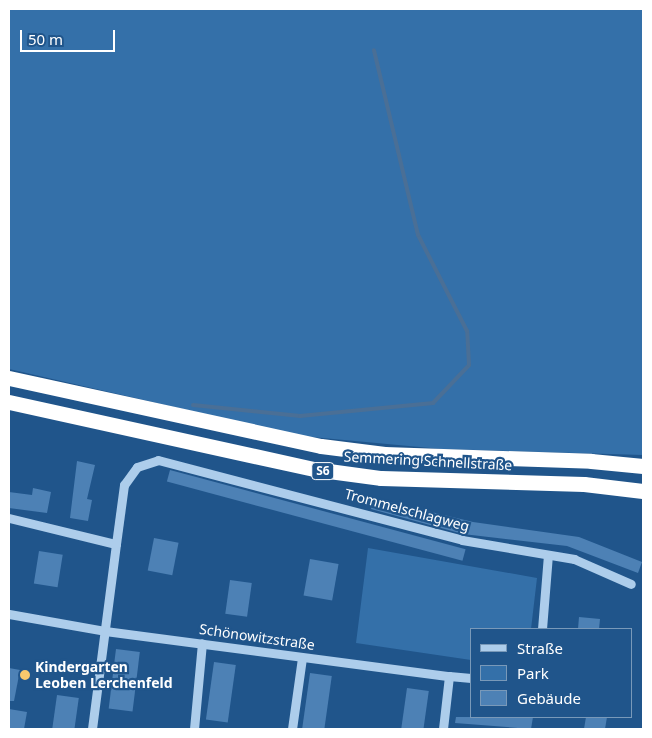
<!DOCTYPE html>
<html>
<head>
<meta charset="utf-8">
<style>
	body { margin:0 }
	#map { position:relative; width:652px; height:738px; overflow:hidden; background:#20558b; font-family:"Noto Sans",sans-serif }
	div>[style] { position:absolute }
	.green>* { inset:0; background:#3470a9 }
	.stream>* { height:4px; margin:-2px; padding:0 2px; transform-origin:2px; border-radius:2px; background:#4a6f96 }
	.building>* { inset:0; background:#4d81b5; transform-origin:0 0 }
	.minor>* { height:9px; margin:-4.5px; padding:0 4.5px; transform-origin:4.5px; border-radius:4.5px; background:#adcdeb }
	.highway>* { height:15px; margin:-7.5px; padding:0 7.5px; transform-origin:7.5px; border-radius:7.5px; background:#fff }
	.dots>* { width:14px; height:14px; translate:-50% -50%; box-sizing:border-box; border:2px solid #20558b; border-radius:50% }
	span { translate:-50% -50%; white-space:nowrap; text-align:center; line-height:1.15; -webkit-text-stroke:4.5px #20558b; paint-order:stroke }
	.shield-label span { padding:1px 4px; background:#20558b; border:1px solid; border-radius:4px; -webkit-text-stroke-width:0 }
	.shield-label { font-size:12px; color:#fff; font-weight:700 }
	.street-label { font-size:14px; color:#fff }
	.poi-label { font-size:14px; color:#fff; font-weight:700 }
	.left { translate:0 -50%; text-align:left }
	.frame { position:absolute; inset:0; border:10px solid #fff; pointer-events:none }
	.legend { position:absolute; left:470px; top:628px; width:162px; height:90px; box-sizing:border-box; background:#20558b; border:1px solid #7999b9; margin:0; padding:6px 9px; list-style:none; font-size:15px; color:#fff }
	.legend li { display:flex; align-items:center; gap:10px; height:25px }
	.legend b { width:25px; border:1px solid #7999b9 }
	.scale { position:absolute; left:20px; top:30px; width:95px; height:22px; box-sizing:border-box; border:2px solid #fff; border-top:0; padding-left:6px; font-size:15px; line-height:18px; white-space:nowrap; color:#fff; -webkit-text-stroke:4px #20558b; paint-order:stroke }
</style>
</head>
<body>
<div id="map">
	<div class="green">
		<i style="clip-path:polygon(9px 9px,643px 9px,643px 455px,441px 449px,301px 436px,9px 369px)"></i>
		<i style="clip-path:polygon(368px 548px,537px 578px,531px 629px,471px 629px,471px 660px,356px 643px)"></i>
	</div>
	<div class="stream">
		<i style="left:193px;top:405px;width:108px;rotate:5.9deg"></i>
		<i style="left:300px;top:416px;width:134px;rotate:-5.6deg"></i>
		<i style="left:433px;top:403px;width:52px;rotate:-46.5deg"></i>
		<i style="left:469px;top:365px;width:34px;rotate:-93deg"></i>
		<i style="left:467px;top:331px;width:108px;rotate:-117deg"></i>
		<i style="left:418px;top:235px;width:190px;rotate:-103.4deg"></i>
	</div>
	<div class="building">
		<i style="clip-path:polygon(77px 461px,95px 465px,87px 499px,92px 500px,88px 521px,70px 518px)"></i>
		<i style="left:170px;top:470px;width:306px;height:12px;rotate:15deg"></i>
		<i style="clip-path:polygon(33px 488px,51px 492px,47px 513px,9px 508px,9px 492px,32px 495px)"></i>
		<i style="clip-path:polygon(373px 498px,473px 522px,579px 537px,642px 562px,638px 573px,567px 546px,463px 534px,371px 509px)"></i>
		<i style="left:154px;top:538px;width:25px;height:33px;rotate:11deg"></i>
		<i style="left:39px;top:551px;width:24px;height:33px;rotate:9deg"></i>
		<i style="left:310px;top:559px;width:29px;height:37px;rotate:10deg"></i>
		<i style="left:230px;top:580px;width:22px;height:34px;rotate:8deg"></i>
		<i style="clip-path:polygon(579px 617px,600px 619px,599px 629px,578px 629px)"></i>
		<i style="left:116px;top:649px;width:24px;height:60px;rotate:7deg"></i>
		<i style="left:214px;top:662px;width:22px;height:58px;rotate:8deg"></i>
		<i style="clip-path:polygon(9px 668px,20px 670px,14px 701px,9px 701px)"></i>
		<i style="left:310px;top:673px;width:22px;height:56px;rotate:8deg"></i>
		<i style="left:407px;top:688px;width:22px;height:41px;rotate:8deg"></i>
		<i style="left:57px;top:695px;width:22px;height:34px;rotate:8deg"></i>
		<i style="clip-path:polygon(9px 709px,27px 712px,24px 729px,9px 729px)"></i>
		<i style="clip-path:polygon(456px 717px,533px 717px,531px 729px,455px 723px)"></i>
		<i style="clip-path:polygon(586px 717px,607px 717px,605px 729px,584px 729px)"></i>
	</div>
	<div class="minor">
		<i style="left:9px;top:518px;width:110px;rotate:13.7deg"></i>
		<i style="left:116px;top:544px;width:187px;rotate:97.4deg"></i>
		<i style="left:116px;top:544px;width:60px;rotate:-82.3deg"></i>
		<i style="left:124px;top:485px;width:22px;rotate:-54deg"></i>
		<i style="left:137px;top:467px;width:22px;rotate:-18deg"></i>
		<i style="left:158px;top:460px;width:314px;rotate:14.7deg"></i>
		<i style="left:462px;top:540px;width:114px;rotate:9.6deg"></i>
		<i style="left:574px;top:559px;width:62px;rotate:23.7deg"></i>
		<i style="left:9px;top:614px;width:97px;rotate:10deg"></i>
		<i style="left:105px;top:631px;width:347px;rotate:7.5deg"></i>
		<i style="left:449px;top:676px;width:53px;rotate:96.5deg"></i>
		<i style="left:542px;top:629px;width:74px;rotate:-85.4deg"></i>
		<i style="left:449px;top:676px;width:22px;rotate:5deg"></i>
		<i style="left:194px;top:729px;width:86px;rotate:-84.7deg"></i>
		<i style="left:292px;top:729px;width:72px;rotate:-82deg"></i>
	</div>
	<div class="highway">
		<i style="left:9px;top:378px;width:319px;rotate:12.3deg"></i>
		<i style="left:321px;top:446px;width:64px;rotate:7.2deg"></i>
		<i style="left:384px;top:454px;width:207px;rotate:1.9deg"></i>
		<i style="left:591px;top:461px;width:52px;rotate:5.5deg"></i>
		<i style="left:9px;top:402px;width:312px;rotate:12.4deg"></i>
		<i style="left:314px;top:469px;width:68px;rotate:7.7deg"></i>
		<i style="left:381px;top:478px;width:203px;rotate:1.7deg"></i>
		<i style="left:584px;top:484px;width:59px;rotate:6.8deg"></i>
	</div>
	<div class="dots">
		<i style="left:25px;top:675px;background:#f9c96d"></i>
	</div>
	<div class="shield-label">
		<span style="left:323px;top:471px">S6</span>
	</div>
	<div class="street-label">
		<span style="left:428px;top:461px;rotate:3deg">Semmering Schnellstraße</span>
		<span style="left:407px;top:510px;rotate:15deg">Trommelschlagweg</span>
		<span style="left:257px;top:637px;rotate:8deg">Schönowitzstraße</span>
	</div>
	<div class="poi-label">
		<span class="left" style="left:35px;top:675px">Kindergarten<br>Leoben Lerchenfeld</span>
	</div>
	<div class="frame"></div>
	<ul class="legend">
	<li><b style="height:6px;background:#adcdeb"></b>Straße</li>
	<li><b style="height:14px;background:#3470a9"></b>Park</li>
	<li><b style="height:14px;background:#4d81b5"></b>Gebäude</li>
	</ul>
	<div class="scale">50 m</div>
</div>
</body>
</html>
